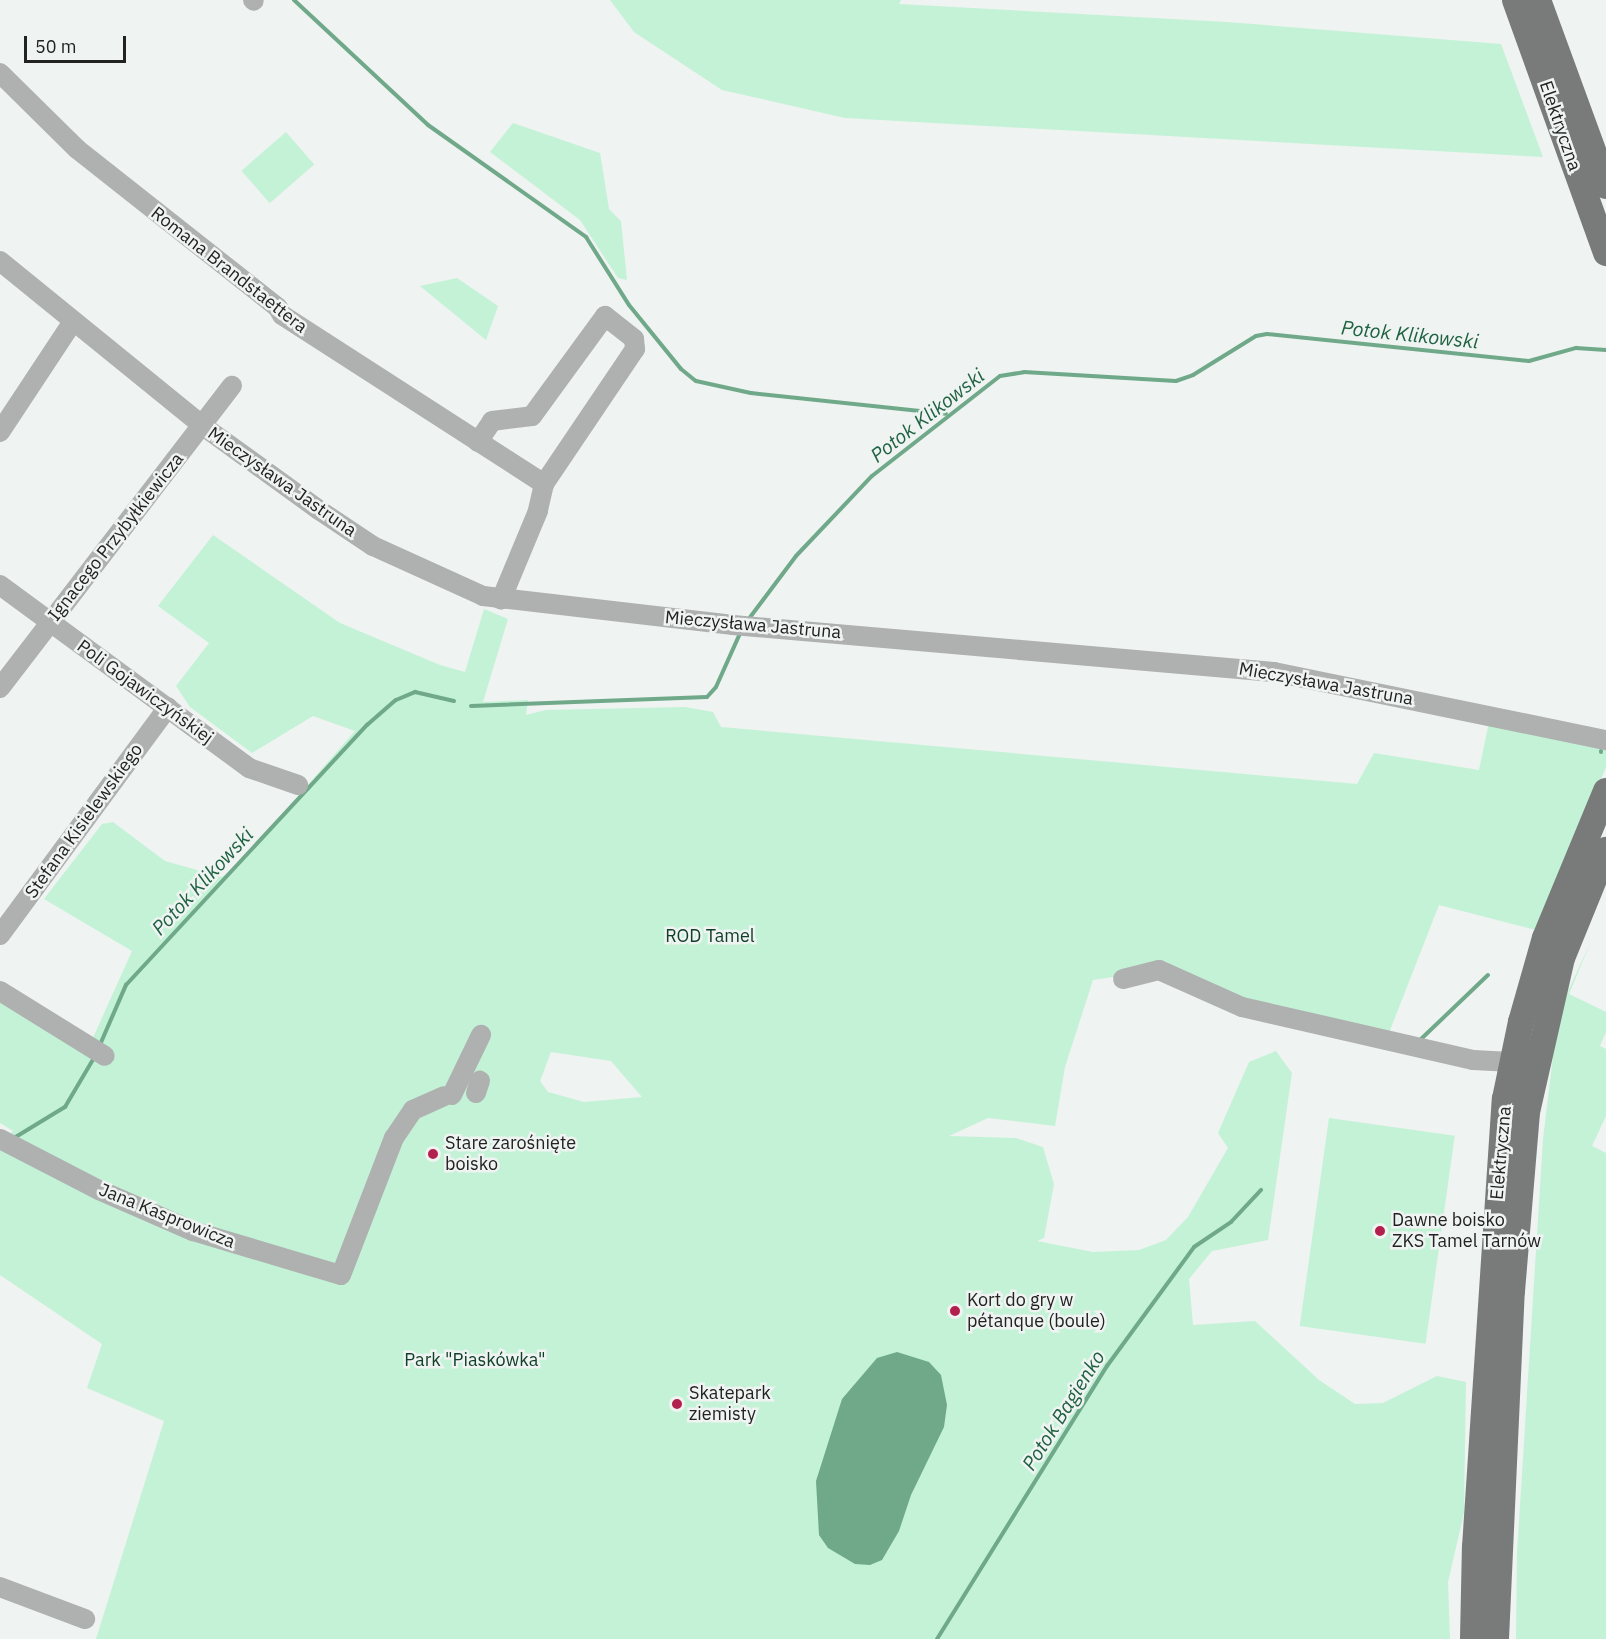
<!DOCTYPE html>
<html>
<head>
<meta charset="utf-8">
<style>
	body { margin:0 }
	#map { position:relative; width:1606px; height:1639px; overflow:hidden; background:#eff3f1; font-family:"IBM Plex Sans",sans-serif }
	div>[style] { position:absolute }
	.green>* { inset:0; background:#c3f2d7; transform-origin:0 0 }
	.water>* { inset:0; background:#6fa989 }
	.stream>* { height:4px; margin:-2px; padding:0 2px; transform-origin:2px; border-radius:2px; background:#6fa989 }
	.minor>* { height:20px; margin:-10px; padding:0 10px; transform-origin:10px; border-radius:10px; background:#afb1b0 }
	.major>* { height:26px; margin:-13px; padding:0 13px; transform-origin:13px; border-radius:13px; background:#787b79 }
	.dots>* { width:16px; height:16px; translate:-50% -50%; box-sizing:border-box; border:3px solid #eff3f1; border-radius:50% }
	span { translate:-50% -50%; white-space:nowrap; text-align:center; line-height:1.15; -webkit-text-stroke:5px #eff3f1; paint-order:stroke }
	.street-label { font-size:18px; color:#212221 }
	.park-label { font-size:18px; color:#10402a }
	.poi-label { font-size:18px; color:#212221 }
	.left { translate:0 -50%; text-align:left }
	.water-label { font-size:20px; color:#1e6242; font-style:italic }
	.scale { position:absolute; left:24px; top:36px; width:102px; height:27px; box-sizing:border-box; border:3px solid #212221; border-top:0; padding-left:8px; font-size:18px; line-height:21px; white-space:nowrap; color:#212221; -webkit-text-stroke:4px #eff3f1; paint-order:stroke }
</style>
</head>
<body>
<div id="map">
	<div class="green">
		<i style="clip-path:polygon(610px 0,901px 0,899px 4px,1227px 22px,1501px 44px,1543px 157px,845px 118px,722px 90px,634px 32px)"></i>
		<i style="clip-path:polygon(513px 123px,600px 153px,609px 209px,621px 221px,627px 280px,618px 278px,580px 220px,490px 152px)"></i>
		<i style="left:286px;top:132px;width:43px;height:59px;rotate:49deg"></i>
		<i style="clip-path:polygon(457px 278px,498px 306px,486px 340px,420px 286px)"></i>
		<i style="clip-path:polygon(evenodd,213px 535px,340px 623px,440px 665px,465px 672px,484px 609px,508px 619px,483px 702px,528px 700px,526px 715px,546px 710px,685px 707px,713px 712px,721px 727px,1357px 784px,1374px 753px,1479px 770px,1489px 722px,1606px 747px,1606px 767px,1540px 931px,1439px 905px,1387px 1038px,1336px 1029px,1159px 970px,1093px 980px,1065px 1067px,1055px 1126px,988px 1118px,949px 1136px,1016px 1138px,1043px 1147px,1054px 1184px,1044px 1238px,1037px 1241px,1093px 1252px,1139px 1250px,1166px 1240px,1188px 1217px,1228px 1148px,1218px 1133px,1249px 1062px,1276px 1051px,1292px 1073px,1268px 1240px,1212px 1251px,1189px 1279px,1193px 1325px,1255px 1321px,1319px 1380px,1355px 1404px,1383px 1403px,1437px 1376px,1466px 1382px,1464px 1513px,1448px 1582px,1450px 1639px,96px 1639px,164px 1421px,87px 1388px,102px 1344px,0 1275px,0 1144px,13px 1131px,0 1123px,0 1001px,88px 1049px,132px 951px,44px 899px,102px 824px,113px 822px,165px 861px,222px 877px,241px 861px,355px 731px,313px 716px,252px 753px,190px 707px,176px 686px,209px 643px,158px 606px,213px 535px,551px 1052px,611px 1061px,642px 1097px,584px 1102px,548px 1092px,540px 1081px,551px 1052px)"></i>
		<i style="clip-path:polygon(1591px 942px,1569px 994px,1606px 1012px,1606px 1032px,1600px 1046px,1606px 1049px,1606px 1116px,1592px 1146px,1606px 1153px,1606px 1639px,1516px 1639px,1517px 1553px,1543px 1139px,1554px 1048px,1567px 993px)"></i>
		<i style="left:1329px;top:1118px;width:127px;height:210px;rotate:8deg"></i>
	</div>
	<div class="water">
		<i style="clip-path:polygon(897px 1352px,929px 1362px,941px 1375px,947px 1405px,944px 1427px,911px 1495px,899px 1531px,882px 1560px,870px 1565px,855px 1564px,828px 1548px,819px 1535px,816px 1481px,842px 1399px,877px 1358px)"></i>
	</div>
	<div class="stream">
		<i style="left:294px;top:0;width:183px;rotate:43deg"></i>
		<i style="left:428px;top:125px;width:194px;rotate:35.3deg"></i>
		<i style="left:586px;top:237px;width:80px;rotate:57.7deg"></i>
		<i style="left:629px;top:305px;width:82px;rotate:50.9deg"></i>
		<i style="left:681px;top:369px;width:19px;rotate:39deg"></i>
		<i style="left:696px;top:381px;width:56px;rotate:12.3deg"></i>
		<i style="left:751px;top:393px;width:196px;rotate:6.1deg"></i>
		<i style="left:748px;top:620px;width:80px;rotate:-53.1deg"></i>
		<i style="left:796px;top:556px;width:110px;rotate:-46.5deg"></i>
		<i style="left:872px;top:476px;width:162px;rotate:-38deg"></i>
		<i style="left:1000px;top:376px;width:24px;rotate:-9deg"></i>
		<i style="left:1024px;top:372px;width:152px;rotate:3.4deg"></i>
		<i style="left:1176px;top:381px;width:18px;rotate:-19deg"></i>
		<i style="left:1193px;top:375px;width:74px;rotate:-31.8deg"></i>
		<i style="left:1256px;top:336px;width:11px;rotate:-10deg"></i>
		<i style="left:1267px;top:334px;width:263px;rotate:5.9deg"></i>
		<i style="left:1529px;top:361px;width:49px;rotate:-15.5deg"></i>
		<i style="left:1576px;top:348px;width:30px;rotate:4deg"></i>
		<i style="left:471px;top:706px;width:236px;rotate:-2.2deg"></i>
		<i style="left:707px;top:697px;width:13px;rotate:-48deg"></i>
		<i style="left:716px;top:687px;width:61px;rotate:-65.9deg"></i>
		<i style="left:1601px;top:752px;width:1px;rotate:-90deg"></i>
		<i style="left:1420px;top:1040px;width:94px;rotate:-43.7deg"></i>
		<i style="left:99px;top:1047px;width:68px;rotate:-66.5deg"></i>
		<i style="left:126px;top:985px;width:355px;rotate:-47.2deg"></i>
		<i style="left:367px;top:725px;width:38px;rotate:-41deg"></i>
		<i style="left:396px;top:700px;width:21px;rotate:-23deg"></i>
		<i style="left:415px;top:692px;width:40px;rotate:13deg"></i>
		<i style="left:14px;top:1138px;width:60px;rotate:-31.3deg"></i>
		<i style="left:65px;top:1107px;width:59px;rotate:-59.5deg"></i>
		<i style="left:937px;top:1639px;width:322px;rotate:-58.1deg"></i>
		<i style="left:1107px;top:1366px;width:147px;rotate:-53.8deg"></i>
		<i style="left:1194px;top:1247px;width:45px;rotate:-34deg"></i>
		<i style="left:1231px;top:1222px;width:44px;rotate:-46.8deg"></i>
	</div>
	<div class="minor">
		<i style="left:253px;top:0;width:1px;rotate:45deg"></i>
		<i style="left:0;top:73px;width:108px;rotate:44.6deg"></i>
		<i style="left:77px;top:149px;width:256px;rotate:38.3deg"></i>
		<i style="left:278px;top:308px;width:8px;rotate:60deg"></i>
		<i style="left:282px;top:315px;width:312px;rotate:32.8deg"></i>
		<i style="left:0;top:261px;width:262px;rotate:39.1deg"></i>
		<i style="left:203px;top:426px;width:143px;rotate:35.9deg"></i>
		<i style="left:319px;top:510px;width:65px;rotate:33.7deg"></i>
		<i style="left:373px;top:546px;width:121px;rotate:24.4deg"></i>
		<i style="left:483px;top:596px;width:252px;rotate:6.6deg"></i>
		<i style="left:733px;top:625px;width:543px;rotate:4.97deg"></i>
		<i style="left:1274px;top:672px;width:339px;rotate:11.6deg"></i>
		<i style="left:0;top:432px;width:131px;rotate:-56.6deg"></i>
		<i style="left:478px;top:442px;width:25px;rotate:-56deg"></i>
		<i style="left:492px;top:421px;width:40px;rotate:-7.1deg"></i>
		<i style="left:532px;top:416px;width:124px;rotate:-53.9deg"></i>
		<i style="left:605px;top:316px;width:37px;rotate:38deg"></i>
		<i style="left:634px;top:339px;width:10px;rotate:84deg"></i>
		<i style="left:635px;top:349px;width:163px;rotate:124deg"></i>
		<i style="left:544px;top:484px;width:28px;rotate:103deg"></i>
		<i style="left:538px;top:511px;width:96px;rotate:112.6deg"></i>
		<i style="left:0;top:585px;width:309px;rotate:36.3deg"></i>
		<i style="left:249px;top:768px;width:52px;rotate:19.1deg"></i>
		<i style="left:0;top:688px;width:381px;rotate:-52.5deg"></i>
		<i style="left:0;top:935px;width:283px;rotate:-53.6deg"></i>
		<i style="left:1123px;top:979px;width:37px;rotate:-14deg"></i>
		<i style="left:1159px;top:970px;width:91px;rotate:24deg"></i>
		<i style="left:1242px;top:1007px;width:237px;rotate:12.9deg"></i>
		<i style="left:1473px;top:1060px;width:39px;rotate:3deg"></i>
		<i style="left:0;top:991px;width:123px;rotate:31.8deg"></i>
		<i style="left:476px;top:1093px;width:13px;rotate:-72deg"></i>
		<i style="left:452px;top:1095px;width:67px;rotate:-64.2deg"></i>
		<i style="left:0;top:1139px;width:111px;rotate:27.3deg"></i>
		<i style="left:99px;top:1190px;width:103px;rotate:23.6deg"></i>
		<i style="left:193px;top:1231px;width:154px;rotate:16.6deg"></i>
		<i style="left:341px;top:1275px;width:147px;rotate:-68.9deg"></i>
		<i style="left:394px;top:1138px;width:34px;rotate:-56deg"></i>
		<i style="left:413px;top:1110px;width:34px;rotate:-24deg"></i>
		<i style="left:0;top:1587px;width:91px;rotate:20.6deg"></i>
	</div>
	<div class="major">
		<i style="left:1515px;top:0;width:269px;rotate:70.2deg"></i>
		<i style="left:1538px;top:0;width:198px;rotate:69.9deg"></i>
		<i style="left:1473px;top:1639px;width:92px;rotate:-88.8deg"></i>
		<i style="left:1475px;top:1547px;width:449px;rotate:-86.2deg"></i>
		<i style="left:1505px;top:1099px;width:79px;rotate:-78.3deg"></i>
		<i style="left:1521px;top:1022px;width:87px;rotate:-74.1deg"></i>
		<i style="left:1545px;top:938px;width:159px;rotate:-67.5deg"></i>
		<i style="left:1496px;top:1639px;width:348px;rotate:-87.4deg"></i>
		<i style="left:1512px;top:1291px;width:180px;rotate:-85.2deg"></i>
		<i style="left:1527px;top:1112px;width:158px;rotate:-77.2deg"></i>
		<i style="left:1562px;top:958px;width:117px;rotate:-67.8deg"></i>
	</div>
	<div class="dots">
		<i style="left:433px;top:1154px;background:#b2204d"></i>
		<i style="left:1380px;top:1231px;background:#b2204d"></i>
		<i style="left:955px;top:1311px;background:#b2204d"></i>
		<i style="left:677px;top:1404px;background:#b2204d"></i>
	</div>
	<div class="street-label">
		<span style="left:1560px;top:126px;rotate:71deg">Elektryczna</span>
		<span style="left:229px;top:270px;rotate:38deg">Romana Brandstaettera</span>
		<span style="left:282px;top:482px;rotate:35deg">Mieczysława Jastruna</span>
		<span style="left:116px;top:537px;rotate:-52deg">Ignacego Przybyłkiewicza</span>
		<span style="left:753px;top:625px;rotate:5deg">Mieczysława Jastruna</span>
		<span style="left:1326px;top:684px;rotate:10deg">Mieczysława Jastruna</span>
		<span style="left:145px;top:692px;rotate:36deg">Poli Gojawiczyńskiej</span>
		<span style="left:84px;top:821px;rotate:-54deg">Stefana Kisielewskiego</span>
		<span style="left:1501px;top:1153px;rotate:-85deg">Elektryczna</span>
		<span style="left:167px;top:1216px;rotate:22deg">Jana Kasprowicza</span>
	</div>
	<div class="park-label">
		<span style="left:710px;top:936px">ROD Tamel</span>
		<span style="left:475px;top:1360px">Park "Piaskówka"</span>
	</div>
	<div class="poi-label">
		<span class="left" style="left:445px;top:1154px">Stare zarośnięte<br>boisko</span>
		<span class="left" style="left:1392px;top:1231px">Dawne boisko<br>ZKS Tamel Tarnów</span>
		<span class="left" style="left:967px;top:1311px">Kort do gry w<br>pétanque (boule)</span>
		<span class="left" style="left:689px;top:1404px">Skatepark<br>ziemisty</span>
	</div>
	<div class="water-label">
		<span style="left:1410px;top:334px;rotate:6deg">Potok Klikowski</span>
		<span style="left:927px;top:415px;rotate:-38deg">Potok Klikowski</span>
		<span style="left:202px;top:881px;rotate:-47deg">Potok Klikowski</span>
		<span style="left:1063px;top:1410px;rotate:-58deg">Potok Bagienko</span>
	</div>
	<div class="scale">50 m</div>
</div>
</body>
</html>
